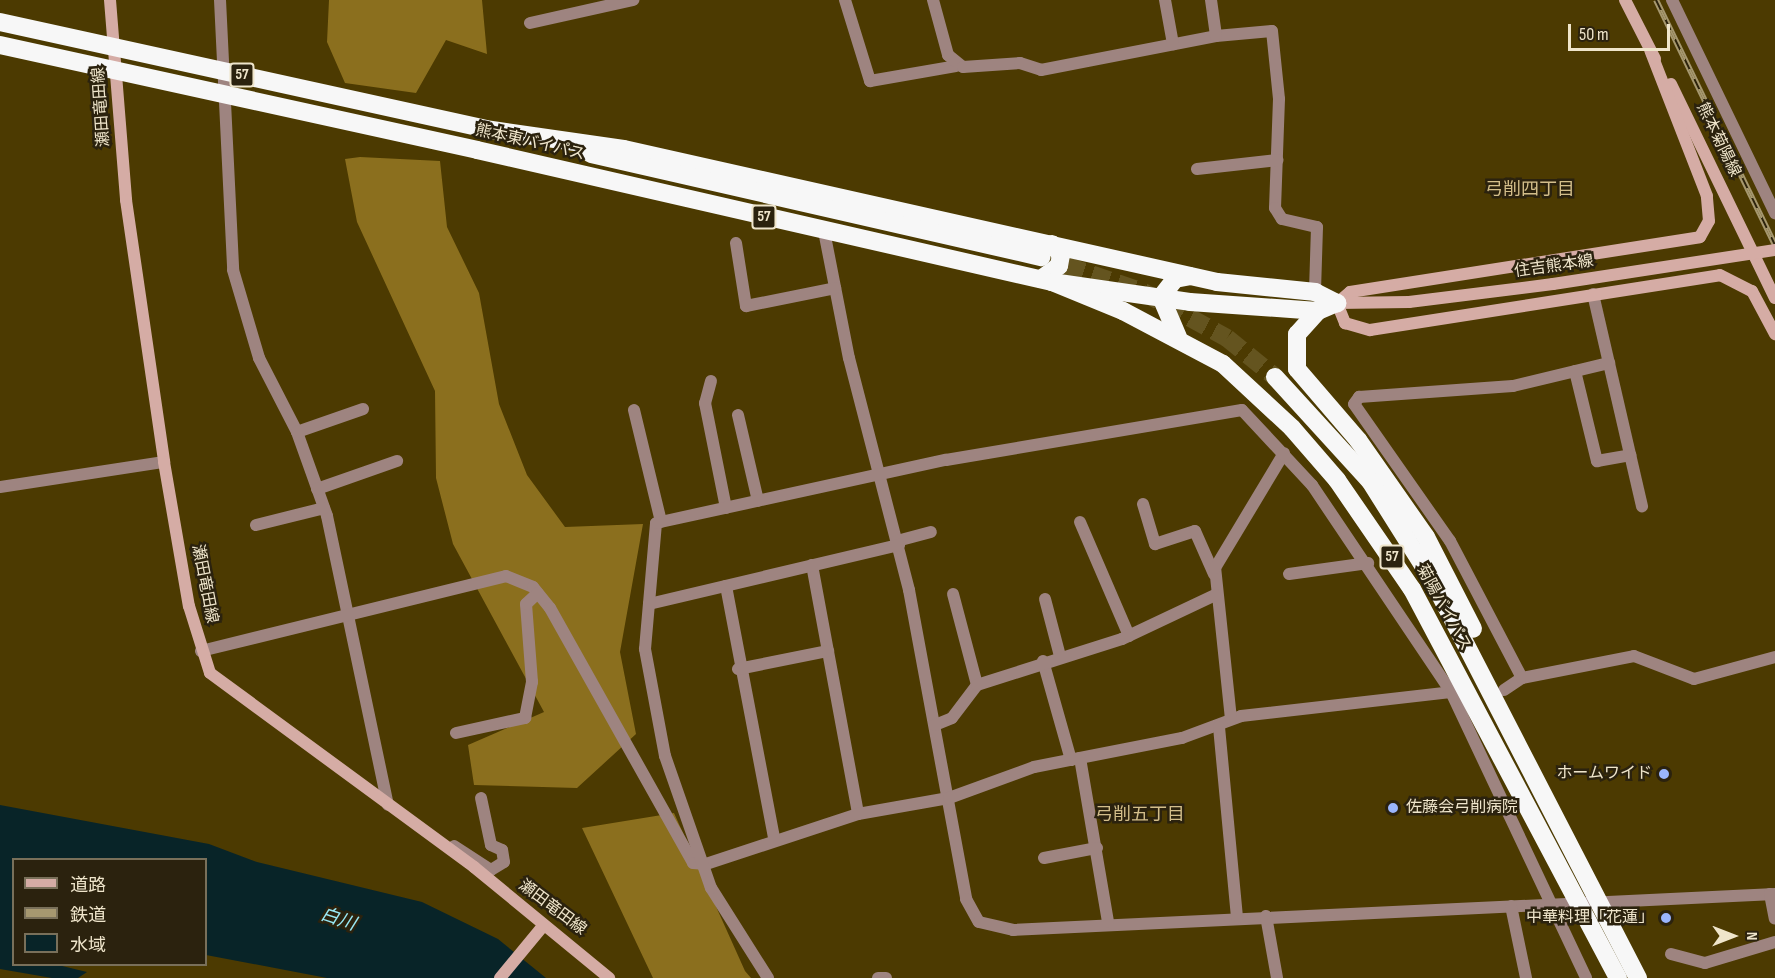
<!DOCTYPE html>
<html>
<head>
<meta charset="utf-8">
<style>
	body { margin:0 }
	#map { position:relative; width:1775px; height:978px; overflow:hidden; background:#4c3a01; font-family:"Sofia Sans Condensed","Noto Sans JP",sans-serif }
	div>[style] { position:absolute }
	.forest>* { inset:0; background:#8b6f1e }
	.water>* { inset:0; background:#082428 }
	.highway-tunnel>* { height:18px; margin-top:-9px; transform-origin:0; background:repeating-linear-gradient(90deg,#64541f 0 18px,transparent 0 27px) }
	.street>* { height:12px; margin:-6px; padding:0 6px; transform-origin:6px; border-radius:6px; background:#9e8480 }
	.secondary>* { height:12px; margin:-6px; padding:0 6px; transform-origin:6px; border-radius:6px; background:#d5aca5 }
	.highway>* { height:18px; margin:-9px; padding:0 9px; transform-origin:9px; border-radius:9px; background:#f7f7f7 }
	.rail>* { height:6px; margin-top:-3px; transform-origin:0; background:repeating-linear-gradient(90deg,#2b220e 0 11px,#a69870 0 22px); box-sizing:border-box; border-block:2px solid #a69870 }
	.secondary-bridge>* { height:12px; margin:-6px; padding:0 6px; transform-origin:6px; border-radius:6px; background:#d5aca5 }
	.highway-bridge>* { height:18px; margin:-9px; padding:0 9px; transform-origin:9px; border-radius:9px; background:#f7f7f7 }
	.dots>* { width:16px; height:16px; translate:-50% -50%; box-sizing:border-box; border:3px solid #2b220e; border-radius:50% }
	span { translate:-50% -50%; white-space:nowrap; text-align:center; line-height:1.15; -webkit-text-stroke:5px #2b220e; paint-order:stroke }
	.shield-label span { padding:2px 4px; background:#2b220e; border:2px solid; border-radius:4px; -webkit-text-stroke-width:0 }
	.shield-label { font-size:15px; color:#efe5cb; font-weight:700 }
	.street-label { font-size:16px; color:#efe5cb }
	.poi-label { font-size:16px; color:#efe5cb }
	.right { translate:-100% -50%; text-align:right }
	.left { translate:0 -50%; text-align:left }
	.neighbourhood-label { font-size:18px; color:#d3be8a }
	.water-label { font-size:18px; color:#99e9f6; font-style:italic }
	.legend { position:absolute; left:12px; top:858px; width:195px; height:108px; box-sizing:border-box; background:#2b220e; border:2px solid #79705a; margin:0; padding:8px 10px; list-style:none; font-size:18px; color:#efe5cb }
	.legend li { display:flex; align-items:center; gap:12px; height:30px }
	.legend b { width:30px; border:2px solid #79705a }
	.north { position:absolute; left:1703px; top:906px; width:60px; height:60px; -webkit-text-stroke:4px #2b220e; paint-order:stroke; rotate:90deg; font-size:16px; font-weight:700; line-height:24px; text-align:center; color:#efe5cb }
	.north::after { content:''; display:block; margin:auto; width:21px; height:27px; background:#efe5cb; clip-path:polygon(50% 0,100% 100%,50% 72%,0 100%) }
	.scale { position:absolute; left:1568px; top:24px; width:102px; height:27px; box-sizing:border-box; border:3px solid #efe5cb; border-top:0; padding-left:8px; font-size:18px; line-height:21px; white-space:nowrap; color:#efe5cb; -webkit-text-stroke:4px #2b220e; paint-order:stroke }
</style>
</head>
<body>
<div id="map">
	<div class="forest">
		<i style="clip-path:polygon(329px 0,482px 0,487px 54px,446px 40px,416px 93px,345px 83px,327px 42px)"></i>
		<i style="clip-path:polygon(360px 157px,440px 161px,447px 227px,479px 293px,499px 404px,527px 475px,565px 527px,643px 524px,620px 652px,636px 734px,577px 788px,474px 785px,468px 745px,544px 712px,453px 544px,436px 478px,435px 391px,357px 222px,345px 159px)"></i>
		<i style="clip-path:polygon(674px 813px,745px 971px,751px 978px,653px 978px,582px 828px)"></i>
	</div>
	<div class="water">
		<i style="clip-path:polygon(0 805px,209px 844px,257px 862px,422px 902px,498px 939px,546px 978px,327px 978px,206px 955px,206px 860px,14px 860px,14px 964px,58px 965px,87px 972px,78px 978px,52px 978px,0 969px)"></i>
	</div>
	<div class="highway-tunnel">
		<i style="left:1041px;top:257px;width:108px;rotate:18.9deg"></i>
		<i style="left:1143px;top:292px;width:96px;rotate:28.7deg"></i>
		<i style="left:1227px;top:338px;width:62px;rotate:39.1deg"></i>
	</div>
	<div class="street">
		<i style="left:220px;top:0;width:270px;rotate:87.2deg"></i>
		<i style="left:233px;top:270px;width:92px;rotate:73.5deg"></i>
		<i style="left:259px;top:358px;width:83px;rotate:62.8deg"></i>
		<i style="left:297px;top:432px;width:89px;rotate:70.3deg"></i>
		<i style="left:327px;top:516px;width:295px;rotate:78.1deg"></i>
		<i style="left:845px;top:0;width:85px;rotate:72.8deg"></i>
		<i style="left:870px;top:81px;width:87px;rotate:-9.9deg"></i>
		<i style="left:933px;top:0;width:57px;rotate:74.7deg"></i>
		<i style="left:948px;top:55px;width:19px;rotate:39deg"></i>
		<i style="left:963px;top:67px;width:57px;rotate:-4deg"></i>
		<i style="left:1020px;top:63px;width:22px;rotate:18deg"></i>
		<i style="left:1041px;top:70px;width:178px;rotate:-11deg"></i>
		<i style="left:1216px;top:36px;width:56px;rotate:-5.1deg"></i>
		<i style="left:1272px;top:31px;width:68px;rotate:84.1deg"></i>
		<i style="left:1279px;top:99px;width:109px;rotate:92.1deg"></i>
		<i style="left:1275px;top:208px;width:13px;rotate:58deg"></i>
		<i style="left:1282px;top:219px;width:36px;rotate:13deg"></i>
		<i style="left:1317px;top:227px;width:65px;rotate:91.8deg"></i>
		<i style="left:1165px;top:0;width:45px;rotate:79.7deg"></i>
		<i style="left:1211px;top:0;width:36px;rotate:82deg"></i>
		<i style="left:1672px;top:0;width:237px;rotate:64.2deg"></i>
		<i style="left:530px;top:23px;width:106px;rotate:-12.6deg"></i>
		<i style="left:1197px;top:169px;width:81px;rotate:-6.4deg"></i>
		<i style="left:824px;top:231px;width:129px;rotate:78.9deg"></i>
		<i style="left:849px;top:358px;width:240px;rotate:75.5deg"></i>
		<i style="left:909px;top:590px;width:314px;rotate:79.5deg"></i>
		<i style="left:966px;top:899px;width:26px;rotate:61deg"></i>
		<i style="left:979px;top:922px;width:35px;rotate:13deg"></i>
		<i style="left:1013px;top:930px;width:763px;rotate:-2.7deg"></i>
		<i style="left:736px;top:243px;width:64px;rotate:81deg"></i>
		<i style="left:746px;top:306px;width:91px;rotate:-11.4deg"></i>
		<i style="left:1593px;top:294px;width:218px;rotate:77deg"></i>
		<i style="left:1575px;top:371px;width:93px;rotate:76.3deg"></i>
		<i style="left:1597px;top:461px;width:34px;rotate:-10deg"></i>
		<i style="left:711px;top:381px;width:23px;rotate:105deg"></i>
		<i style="left:705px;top:403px;width:107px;rotate:78.7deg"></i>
		<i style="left:634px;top:410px;width:115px;rotate:76.4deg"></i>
		<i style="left:738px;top:415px;width:88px;rotate:76.9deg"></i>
		<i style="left:297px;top:432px;width:70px;rotate:-19.2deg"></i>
		<i style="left:0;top:487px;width:166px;rotate:-8.7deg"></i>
		<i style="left:317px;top:489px;width:85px;rotate:-19.3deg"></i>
		<i style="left:1143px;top:504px;width:42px;rotate:73.3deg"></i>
		<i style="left:1155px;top:544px;width:42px;rotate:-18deg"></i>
		<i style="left:1195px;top:531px;width:47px;rotate:66.2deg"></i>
		<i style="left:1080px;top:522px;width:124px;rotate:66.7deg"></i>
		<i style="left:256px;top:525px;width:70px;rotate:-14deg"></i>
		<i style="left:897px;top:541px;width:35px;rotate:-15deg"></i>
		<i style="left:812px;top:565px;width:253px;rotate:79.5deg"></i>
		<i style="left:1289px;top:574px;width:80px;rotate:-7.9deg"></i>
		<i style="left:726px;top:586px;width:257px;rotate:79.2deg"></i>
		<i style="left:953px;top:594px;width:94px;rotate:75.2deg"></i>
		<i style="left:1045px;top:599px;width:59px;rotate:75.3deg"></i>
		<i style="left:649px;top:604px;width:257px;rotate:-13.3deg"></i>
		<i style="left:201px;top:651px;width:314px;rotate:-13.8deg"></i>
		<i style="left:506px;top:576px;width:29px;rotate:22deg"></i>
		<i style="left:533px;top:587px;width:27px;rotate:51deg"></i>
		<i style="left:550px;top:608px;width:292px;rotate:60.7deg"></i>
		<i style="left:693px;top:863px;width:13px;rotate:4deg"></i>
		<i style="left:706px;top:864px;width:160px;rotate:-18.2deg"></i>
		<i style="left:858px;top:814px;width:92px;rotate:-10deg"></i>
		<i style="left:949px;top:798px;width:90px;rotate:-20deg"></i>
		<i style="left:1034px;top:767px;width:151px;rotate:-11.1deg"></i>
		<i style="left:1182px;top:738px;width:63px;rotate:-20.4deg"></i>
		<i style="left:1241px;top:716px;width:211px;rotate:-6.5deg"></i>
		<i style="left:1043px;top:661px;width:103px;rotate:74.2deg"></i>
		<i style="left:738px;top:669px;width:92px;rotate:-11.3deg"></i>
		<i style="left:1522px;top:678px;width:155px;rotate:-117.7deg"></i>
		<i style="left:1450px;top:541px;width:167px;rotate:-125deg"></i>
		<i style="left:1354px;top:404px;width:9px;rotate:-54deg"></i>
		<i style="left:1359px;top:397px;width:154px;rotate:-4.1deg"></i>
		<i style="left:1513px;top:386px;width:99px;rotate:-13.5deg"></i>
		<i style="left:1504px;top:690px;width:22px;rotate:-34deg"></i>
		<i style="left:1522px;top:678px;width:114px;rotate:-11.1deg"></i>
		<i style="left:1634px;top:656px;width:64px;rotate:21deg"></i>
		<i style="left:1694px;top:679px;width:84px;rotate:-15.2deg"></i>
		<i style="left:1231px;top:719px;width:152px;rotate:-96deg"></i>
		<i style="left:1215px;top:568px;width:134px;rotate:-59deg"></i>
		<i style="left:935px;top:725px;width:18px;rotate:-22deg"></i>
		<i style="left:952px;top:718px;width:41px;rotate:-52.9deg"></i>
		<i style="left:977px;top:685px;width:152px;rotate:-17.6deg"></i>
		<i style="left:1122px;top:639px;width:103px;rotate:-25.3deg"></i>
		<i style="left:1219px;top:727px;width:192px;rotate:84.6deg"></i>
		<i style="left:456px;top:733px;width:71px;rotate:-12.3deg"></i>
		<i style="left:525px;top:718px;width:37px;rotate:-79deg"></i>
		<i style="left:532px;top:682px;width:78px;rotate:-94.4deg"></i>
		<i style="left:526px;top:604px;width:16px;rotate:-43deg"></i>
		<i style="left:1080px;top:758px;width:166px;rotate:80.3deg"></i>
		<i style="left:454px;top:846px;width:44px;rotate:33deg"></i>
		<i style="left:491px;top:870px;width:15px;rotate:-32deg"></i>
		<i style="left:504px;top:862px;width:12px;rotate:-99deg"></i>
		<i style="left:502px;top:850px;width:12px;rotate:-156deg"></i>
		<i style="left:491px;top:845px;width:48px;rotate:-102deg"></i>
		<i style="left:1044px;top:858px;width:54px;rotate:-10.7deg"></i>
		<i style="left:1770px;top:894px;width:25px;rotate:79deg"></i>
		<i style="left:1511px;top:906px;width:74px;rotate:78.2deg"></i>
		<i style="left:1266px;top:916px;width:63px;rotate:79.9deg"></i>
		<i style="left:1671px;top:954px;width:35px;rotate:15deg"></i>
		<i style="left:1705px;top:963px;width:73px;rotate:-16.7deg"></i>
		<i style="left:768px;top:978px;width:107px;rotate:-122.3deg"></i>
		<i style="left:711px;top:888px;width:140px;rotate:-109.2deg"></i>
		<i style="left:665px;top:756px;width:109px;rotate:-100.6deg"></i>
		<i style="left:645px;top:649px;width:126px;rotate:-85deg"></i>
		<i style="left:656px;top:523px;width:297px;rotate:-12.3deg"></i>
		<i style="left:946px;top:460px;width:300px;rotate:-9.6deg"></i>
		<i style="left:1242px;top:410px;width:103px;rotate:47deg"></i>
		<i style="left:1312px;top:485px;width:249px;rotate:56.1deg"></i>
		<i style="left:1451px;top:692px;width:316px;rotate:64.7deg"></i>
		<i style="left:878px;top:978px;width:8px"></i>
	</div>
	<div class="secondary">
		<i style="left:110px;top:0;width:201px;rotate:85.4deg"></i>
		<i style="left:126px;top:200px;width:265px;rotate:81.7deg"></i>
		<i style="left:164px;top:462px;width:146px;rotate:80.2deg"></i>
		<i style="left:189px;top:606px;width:70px;rotate:72.6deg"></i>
		<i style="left:210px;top:673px;width:328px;rotate:36.3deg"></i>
		<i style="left:474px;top:867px;width:175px;rotate:39.4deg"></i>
		<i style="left:1625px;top:0;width:66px;rotate:63deg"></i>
		<i style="left:1671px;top:84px;width:238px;rotate:64.1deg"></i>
		<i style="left:1337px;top:303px;width:17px;rotate:-40deg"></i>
		<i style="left:1350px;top:292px;width:354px;rotate:-8.9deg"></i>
		<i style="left:1700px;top:237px;width:18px;rotate:-61deg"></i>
		<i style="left:1709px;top:221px;width:25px;rotate:-95deg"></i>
		<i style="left:1707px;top:196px;width:155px;rotate:-111.3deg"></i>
		<i style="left:1337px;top:303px;width:22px;rotate:68deg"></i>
		<i style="left:1345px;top:323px;width:26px;rotate:16deg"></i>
		<i style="left:1370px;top:330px;width:354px;rotate:-8.9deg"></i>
		<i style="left:1720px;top:275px;width:36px;rotate:27deg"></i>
		<i style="left:1752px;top:291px;width:49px;rotate:61.9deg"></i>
		<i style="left:1337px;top:303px;width:72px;rotate:-0.8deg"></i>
		<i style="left:1409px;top:302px;width:145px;rotate:-7.1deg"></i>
		<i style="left:500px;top:978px;width:67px;rotate:-50.4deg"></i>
	</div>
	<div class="highway">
		<i style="left:485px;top:129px;width:140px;rotate:8.2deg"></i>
		<i style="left:624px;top:149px;width:608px;rotate:12.64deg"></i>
		<i style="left:1217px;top:282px;width:99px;rotate:5.8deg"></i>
		<i style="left:1315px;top:292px;width:25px;rotate:27deg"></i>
		<i style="left:477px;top:150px;width:590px;rotate:12.93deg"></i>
		<i style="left:1052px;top:282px;width:139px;rotate:8.2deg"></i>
		<i style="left:1190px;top:302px;width:128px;rotate:4deg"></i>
		<i style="left:1318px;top:311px;width:21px;rotate:-23deg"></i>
		<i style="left:591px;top:154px;width:462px;rotate:12.9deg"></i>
		<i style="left:1041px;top:279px;width:22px;rotate:-36deg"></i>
		<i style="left:1059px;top:266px;width:11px;rotate:-80deg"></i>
		<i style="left:1061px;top:255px;width:14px;rotate:-129deg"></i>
		<i style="left:1052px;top:282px;width:77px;rotate:22.2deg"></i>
		<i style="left:1123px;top:311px;width:113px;rotate:27.9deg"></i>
		<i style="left:1223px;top:364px;width:94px;rotate:42.8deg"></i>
		<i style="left:1292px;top:428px;width:69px;rotate:49.1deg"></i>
		<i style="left:1337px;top:480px;width:132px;rotate:55.5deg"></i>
		<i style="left:1412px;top:589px;width:440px;rotate:62.1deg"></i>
		<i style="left:1318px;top:311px;width:31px;rotate:132deg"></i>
		<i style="left:1297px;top:334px;width:35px;rotate:90deg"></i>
		<i style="left:1297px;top:369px;width:94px;rotate:49.3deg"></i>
		<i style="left:1358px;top:440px;width:118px;rotate:55deg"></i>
		<i style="left:1426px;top:537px;width:103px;rotate:62.9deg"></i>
		<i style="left:1178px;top:337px;width:43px;rotate:-113deg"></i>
		<i style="left:1161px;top:297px;width:23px;rotate:-52deg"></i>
		<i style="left:1175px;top:279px;width:15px;rotate:-11deg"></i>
		<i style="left:1275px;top:377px;width:141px;rotate:47.6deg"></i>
		<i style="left:1370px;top:481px;width:118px;rotate:57.8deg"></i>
		<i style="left:1433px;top:581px;width:447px;rotate:62.7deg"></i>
	</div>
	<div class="rail">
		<i style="left:1656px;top:0;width:272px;rotate:64.1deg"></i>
	</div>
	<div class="secondary-bridge">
		<i style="left:1553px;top:284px;width:225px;rotate:-8.7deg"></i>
	</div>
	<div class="highway-bridge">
		<i style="left:0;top:22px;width:497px;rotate:12.4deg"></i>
		<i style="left:0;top:45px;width:488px;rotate:12.4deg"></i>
	</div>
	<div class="dots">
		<i style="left:1664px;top:774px;background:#9ab5fd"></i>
		<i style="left:1393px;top:808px;background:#9ab5fd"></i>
		<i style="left:1666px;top:918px;background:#9ab5fd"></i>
	</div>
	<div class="shield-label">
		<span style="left:242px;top:75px">57</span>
		<span style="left:764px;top:217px">57</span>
		<span style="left:1392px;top:557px">57</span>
	</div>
	<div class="street-label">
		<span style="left:102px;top:107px;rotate:-94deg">瀬田竜田線</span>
		<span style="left:1718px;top:140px;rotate:64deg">熊本菊陽線</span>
		<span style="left:530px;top:143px;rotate:13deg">熊本東バイパス</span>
		<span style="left:1554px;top:267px;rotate:-8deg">住吉熊本線</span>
		<span style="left:204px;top:584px;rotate:79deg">瀬田竜田線</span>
		<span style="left:1443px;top:608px;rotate:61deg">菊陽バイパス</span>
		<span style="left:552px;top:908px;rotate:37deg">瀬田竜田線</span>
	</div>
	<div class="poi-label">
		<span class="right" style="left:1652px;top:774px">ホームワイド</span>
		<span class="left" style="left:1406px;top:808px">佐藤会弓削病院</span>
		<span class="right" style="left:1654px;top:918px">中華料理「花蓮」</span>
	</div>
	<div class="neighbourhood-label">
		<span style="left:1530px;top:190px">弓削四丁目</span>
		<span style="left:1140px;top:815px">弓削五丁目</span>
	</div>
	<div class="water-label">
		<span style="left:338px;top:920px;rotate:18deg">白川</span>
	</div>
	<ul class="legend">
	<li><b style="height:8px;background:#d5aca5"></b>道路</li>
	<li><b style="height:8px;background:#a69870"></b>鉄道</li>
	<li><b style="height:16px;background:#082428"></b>水域</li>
	</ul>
	<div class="north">N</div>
	<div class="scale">50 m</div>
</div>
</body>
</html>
